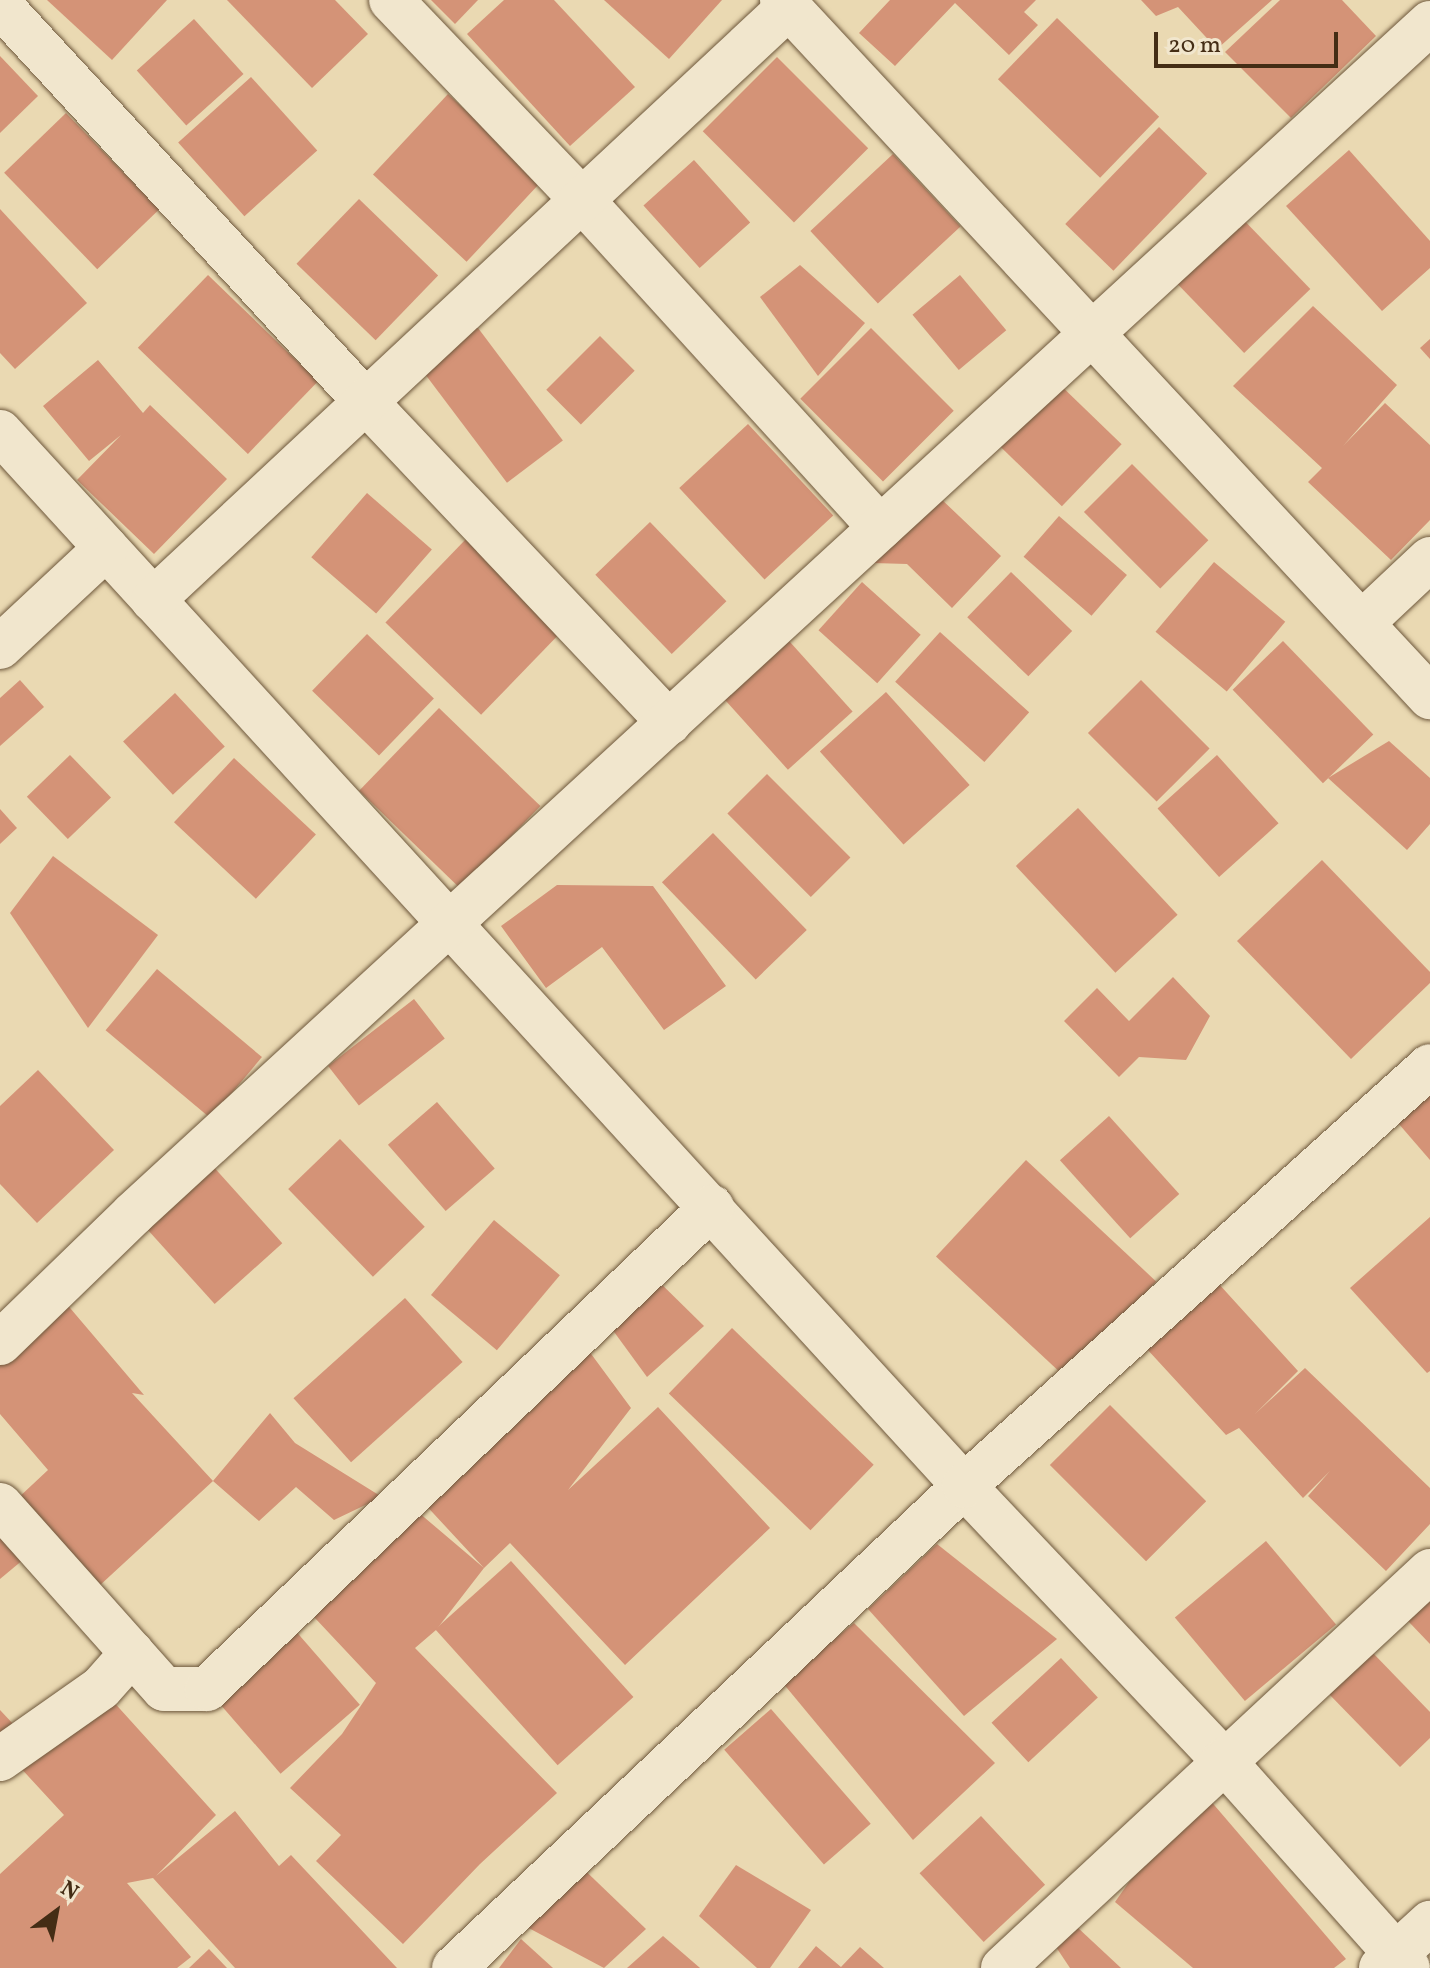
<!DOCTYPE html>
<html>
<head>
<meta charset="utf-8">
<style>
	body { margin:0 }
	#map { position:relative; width:1430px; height:1968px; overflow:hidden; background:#ead9b2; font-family:Vollkorn,serif }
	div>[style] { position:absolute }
	.building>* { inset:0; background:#d49377; transform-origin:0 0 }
	.roads { filter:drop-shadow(0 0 2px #6e583c) drop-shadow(0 0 2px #6e583c) }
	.minor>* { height:44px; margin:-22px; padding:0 22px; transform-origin:22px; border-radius:22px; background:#f1e6cd }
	span { translate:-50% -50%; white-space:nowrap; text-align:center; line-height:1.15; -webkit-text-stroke:6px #f1e6cd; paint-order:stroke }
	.north { position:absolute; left:16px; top:1872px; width:80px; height:80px; -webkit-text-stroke:6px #f1e6cd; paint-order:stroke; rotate:32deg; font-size:22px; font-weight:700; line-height:32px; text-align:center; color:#442d15 }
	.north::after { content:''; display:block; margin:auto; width:28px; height:36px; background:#442d15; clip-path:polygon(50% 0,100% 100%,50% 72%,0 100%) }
	.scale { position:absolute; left:1154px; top:32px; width:184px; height:36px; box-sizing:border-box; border:4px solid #442d15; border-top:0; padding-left:10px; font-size:24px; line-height:28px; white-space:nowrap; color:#442d15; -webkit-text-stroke:6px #f1e6cd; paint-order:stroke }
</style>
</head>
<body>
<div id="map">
	<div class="building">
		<i style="clip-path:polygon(47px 0,167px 0,112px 60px)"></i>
		<i style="clip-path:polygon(227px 0,335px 0,368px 34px,312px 88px)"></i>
		<i style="clip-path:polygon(431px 0,478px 0,455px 24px)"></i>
		<i style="clip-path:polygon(504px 0,554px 0,635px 87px,570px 146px,467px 34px)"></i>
		<i style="clip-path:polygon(604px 0,722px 0,669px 59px)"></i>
		<i style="clip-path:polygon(890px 0,1036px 0,1024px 12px,1038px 25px,1009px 55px,955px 3px,895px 66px,859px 33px)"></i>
		<i style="clip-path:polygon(1141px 0,1272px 0,1217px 49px,1178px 7px,1156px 16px)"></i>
		<i style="clip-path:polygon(1280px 0,1342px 0,1376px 36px,1291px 118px,1225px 52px)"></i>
		<i style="left:1057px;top:18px;width:142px;height:85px;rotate:44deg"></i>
		<i style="left:194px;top:19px;width:74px;height:77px;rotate:48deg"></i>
		<i style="clip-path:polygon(0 56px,38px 96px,0 133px)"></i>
		<i style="left:777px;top:57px;width:129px;height:105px;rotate:45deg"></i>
		<i style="left:251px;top:77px;width:99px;height:98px;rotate:48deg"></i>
		<i style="left:448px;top:94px;width:128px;height:110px;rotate:43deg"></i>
		<i style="left:66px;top:113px;width:134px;height:86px;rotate:46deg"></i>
		<i style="left:1159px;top:127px;width:67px;height:135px;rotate:44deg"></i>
		<i style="clip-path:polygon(1349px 150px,1430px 241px,1430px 268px,1382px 311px,1286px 206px)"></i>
		<i style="left:893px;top:154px;width:99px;height:113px;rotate:47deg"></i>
		<i style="left:694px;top:160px;width:84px;height:68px;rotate:48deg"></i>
		<i style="left:359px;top:199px;width:110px;height:90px;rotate:44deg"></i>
		<i style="clip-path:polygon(0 209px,87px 303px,15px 369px,0 353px)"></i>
		<i style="left:1236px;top:212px;width:107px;height:92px;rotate:46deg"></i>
		<i style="clip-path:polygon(800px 265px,865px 323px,818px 376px,760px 297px)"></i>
		<i style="left:208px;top:275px;width:153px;height:101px;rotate:44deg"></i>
		<i style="left:960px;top:275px;width:72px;height:62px;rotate:50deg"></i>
		<i style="clip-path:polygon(1313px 306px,1397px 385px,1343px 446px,1385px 403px,1430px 445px,1430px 520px,1391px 560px,1308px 482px,1322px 468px,1233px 386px)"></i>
		<i style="left:472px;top:320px;width:151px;height:70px;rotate:53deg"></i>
		<i style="left:871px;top:328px;width:117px;height:100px;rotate:45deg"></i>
		<i style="left:600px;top:336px;width:49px;height:76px;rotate:45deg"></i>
		<i style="clip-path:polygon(1430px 339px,1430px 359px,1420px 348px)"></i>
		<i style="clip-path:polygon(98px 360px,143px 413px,150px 405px,227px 479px,154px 554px,77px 480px,121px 435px,89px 461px,43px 406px)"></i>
		<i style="left:1054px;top:379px;width:94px;height:86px;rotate:44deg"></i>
		<i style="left:748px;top:424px;width:125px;height:94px;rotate:47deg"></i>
		<i style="left:1132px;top:464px;width:108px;height:68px;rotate:45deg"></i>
		<i style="left:367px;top:493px;width:86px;height:85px;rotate:41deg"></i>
		<i style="clip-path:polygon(938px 496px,1001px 556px,952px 608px,907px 564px,873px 563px)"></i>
		<i style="left:1059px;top:516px;width:90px;height:54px;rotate:41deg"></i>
		<i style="left:650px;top:522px;width:110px;height:76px;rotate:46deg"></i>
		<i style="left:466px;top:539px;width:133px;height:116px;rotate:44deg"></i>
		<i style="left:1214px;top:562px;width:93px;height:91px;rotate:40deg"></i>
		<i style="left:1011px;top:572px;width:85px;height:63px;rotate:44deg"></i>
		<i style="left:862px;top:582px;width:79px;height:65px;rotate:42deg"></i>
		<i style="left:781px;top:632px;width:107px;height:87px;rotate:48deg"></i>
		<i style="left:940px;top:632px;width:120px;height:67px;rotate:42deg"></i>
		<i style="left:367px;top:634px;width:93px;height:79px;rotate:44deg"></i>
		<i style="left:1283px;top:641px;width:130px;height:70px;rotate:46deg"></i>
		<i style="clip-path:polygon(20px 680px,44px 707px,0 746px,0 698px)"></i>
		<i style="left:1141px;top:680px;width:97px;height:75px;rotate:45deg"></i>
		<i style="left:886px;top:692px;width:125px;height:89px;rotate:48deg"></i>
		<i style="left:175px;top:693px;width:73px;height:71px;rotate:47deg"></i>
		<i style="left:439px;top:708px;width:141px;height:115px;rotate:44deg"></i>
		<i style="clip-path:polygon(1389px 741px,1430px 778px,1430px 824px,1407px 850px,1328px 778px)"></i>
		<i style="left:70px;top:755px;width:59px;height:60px;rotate:46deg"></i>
		<i style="left:1217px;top:755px;width:92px;height:80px;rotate:48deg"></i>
		<i style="left:234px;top:758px;width:112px;height:88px;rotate:43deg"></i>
		<i style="left:767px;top:774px;width:118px;height:56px;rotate:45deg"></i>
		<i style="left:1078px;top:808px;width:146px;height:85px;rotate:47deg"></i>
		<i style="clip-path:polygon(0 809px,17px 828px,0 844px)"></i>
		<i style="left:713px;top:833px;width:135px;height:71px;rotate:46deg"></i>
		<i style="clip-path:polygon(53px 856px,158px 935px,88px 1028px,10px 913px)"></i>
		<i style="clip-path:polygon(1322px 860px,1430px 972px,1430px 983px,1351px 1059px,1237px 941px)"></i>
		<i style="clip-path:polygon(557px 885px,653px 886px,726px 986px,664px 1030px,602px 947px,546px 988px,501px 926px)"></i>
		<i style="left:157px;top:969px;width:137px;height:80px;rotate:40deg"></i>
		<i style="clip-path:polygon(1173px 977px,1210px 1016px,1186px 1060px,1139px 1057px,1119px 1077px,1064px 1021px,1097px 988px,1129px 1021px)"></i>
		<i style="left:414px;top:999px;width:50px;height:109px;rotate:52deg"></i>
		<i style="clip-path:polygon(38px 1070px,114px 1150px,37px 1223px,0 1184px,0 1106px)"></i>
		<i style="clip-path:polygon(1430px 1083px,1430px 1160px,1392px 1116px)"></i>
		<i style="left:437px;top:1102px;width:88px;height:65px;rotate:49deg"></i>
		<i style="left:1109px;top:1116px;width:105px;height:66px;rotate:48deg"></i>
		<i style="left:340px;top:1139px;width:122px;height:72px;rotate:46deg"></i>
		<i style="left:202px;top:1154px;width:120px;height:91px;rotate:48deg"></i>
		<i style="left:1026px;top:1160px;width:178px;height:132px;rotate:43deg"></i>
		<i style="clip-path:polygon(1430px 1217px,1430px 1371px,1427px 1373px,1350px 1288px)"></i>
		<i style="left:494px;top:1220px;width:86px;height:98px;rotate:40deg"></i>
		<i style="clip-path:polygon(647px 1270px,704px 1326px,647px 1377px,601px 1314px)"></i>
		<i style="clip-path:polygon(1218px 1283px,1298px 1371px,1255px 1414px,1305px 1368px,1430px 1488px,1430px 1524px,1386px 1571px,1308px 1496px,1330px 1471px,1303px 1498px,1239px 1428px,1226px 1435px,1146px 1348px)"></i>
		<i style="clip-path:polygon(59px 1295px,144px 1395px,132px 1393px,213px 1481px,98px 1587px,17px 1499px,48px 1470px,0 1414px,0 1346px)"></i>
		<i style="left:405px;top:1298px;width:86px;height:150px;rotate:48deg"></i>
		<i style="left:732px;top:1328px;width:197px;height:91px;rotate:44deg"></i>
		<i style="clip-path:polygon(586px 1347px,631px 1408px,568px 1490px,658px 1407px,770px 1528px,625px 1665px,510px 1543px,484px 1568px,436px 1630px,415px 1648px,557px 1793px,480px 1864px,403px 1944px,316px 1861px,341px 1835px,290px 1788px,342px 1734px,376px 1683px,299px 1601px,405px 1501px,484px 1568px,421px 1500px)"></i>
		<i style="left:1110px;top:1405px;width:136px;height:85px;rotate:45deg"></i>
		<i style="clip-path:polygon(270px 1413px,295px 1443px,382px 1497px,334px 1520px,296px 1487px,259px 1521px,213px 1481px)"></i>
		<i style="clip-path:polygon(0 1531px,24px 1559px,0 1579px)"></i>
		<i style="left:1266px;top:1541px;width:109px;height:119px;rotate:50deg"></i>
		<i style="clip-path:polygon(937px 1544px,1057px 1639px,964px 1716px,868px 1609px)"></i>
		<i style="left:511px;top:1561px;width:183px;height:102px;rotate:48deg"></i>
		<i style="clip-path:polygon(1430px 1599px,1430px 1644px,1408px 1621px)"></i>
		<i style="left:287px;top:1621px;width:111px;height:105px;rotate:49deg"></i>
		<i style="clip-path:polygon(854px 1623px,995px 1763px,913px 1840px,782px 1682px)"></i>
		<i style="clip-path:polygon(1371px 1651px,1430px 1712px,1430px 1738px,1400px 1767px,1328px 1693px)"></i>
		<i style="left:1061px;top:1658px;width:54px;height:95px;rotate:47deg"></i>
		<i style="clip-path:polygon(101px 1688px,216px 1815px,156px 1876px,235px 1811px,279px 1866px,291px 1855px,397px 1968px,235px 1968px,153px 1878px,127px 1883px,191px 1957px,177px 1968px,0 1968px,0 1874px,64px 1815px,17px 1764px)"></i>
		<i style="left:771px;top:1709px;width:152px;height:62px;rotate:49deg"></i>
		<i style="clip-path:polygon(0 1710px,15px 1726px,0 1740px)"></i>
		<i style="clip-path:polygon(1197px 1785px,1346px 1959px,1334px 1968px,1193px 1968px,1115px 1902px)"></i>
		<i style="left:981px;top:1816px;width:94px;height:84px;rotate:47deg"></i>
		<i style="clip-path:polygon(571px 1857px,646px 1929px,604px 1968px,523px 1925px)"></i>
		<i style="clip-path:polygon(736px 1865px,811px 1910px,770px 1968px,757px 1968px,699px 1916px)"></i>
		<i style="clip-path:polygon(1077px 1927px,1121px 1968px,1070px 1968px,1056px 1947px)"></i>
		<i style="clip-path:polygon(663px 1936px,700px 1968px,627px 1968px)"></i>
		<i style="clip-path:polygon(521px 1939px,553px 1968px,499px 1968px)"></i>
		<i style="clip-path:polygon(816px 1946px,841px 1967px,860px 1947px,884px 1968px,798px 1968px)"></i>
		<i style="clip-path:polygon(209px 1949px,227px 1968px,189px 1968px)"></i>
	</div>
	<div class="roads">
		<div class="minor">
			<i style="left:391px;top:0;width:277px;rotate:46.3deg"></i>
			<i style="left:582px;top:200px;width:443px;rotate:47.7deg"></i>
			<i style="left:782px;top:0;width:952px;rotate:47.09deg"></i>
			<i style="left:0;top:5px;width:539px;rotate:47.33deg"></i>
			<i style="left:365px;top:401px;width:443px;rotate:46.6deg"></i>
			<i style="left:0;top:432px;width:1428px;rotate:47.55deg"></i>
			<i style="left:964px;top:1486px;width:377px;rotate:46.6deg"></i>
			<i style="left:1223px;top:1760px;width:278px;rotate:48.3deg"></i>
			<i style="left:153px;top:600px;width:870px;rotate:-43deg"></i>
			<i style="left:1363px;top:622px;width:92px;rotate:-43.2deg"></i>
			<i style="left:0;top:647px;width:145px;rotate:-43deg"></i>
			<i style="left:0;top:1343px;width:185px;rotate:-44.1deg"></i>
			<i style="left:133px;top:1214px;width:1761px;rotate:-42.56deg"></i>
			<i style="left:0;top:1505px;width:246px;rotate:48.3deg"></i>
			<i style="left:164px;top:1689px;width:43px"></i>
			<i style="left:207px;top:1689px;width:698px;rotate:-43.67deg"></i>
			<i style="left:0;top:1759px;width:123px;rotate:-35.1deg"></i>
			<i style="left:101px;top:1688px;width:47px;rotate:-48.5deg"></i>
			<i style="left:454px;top:1968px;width:702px;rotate:-43.38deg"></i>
			<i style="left:964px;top:1486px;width:627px;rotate:-42.03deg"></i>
			<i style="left:1003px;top:1968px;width:583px;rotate:-42.91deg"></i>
			<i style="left:1381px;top:1968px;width:67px;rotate:-42.6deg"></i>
		</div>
	</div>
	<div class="north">N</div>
	<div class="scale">20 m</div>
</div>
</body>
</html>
